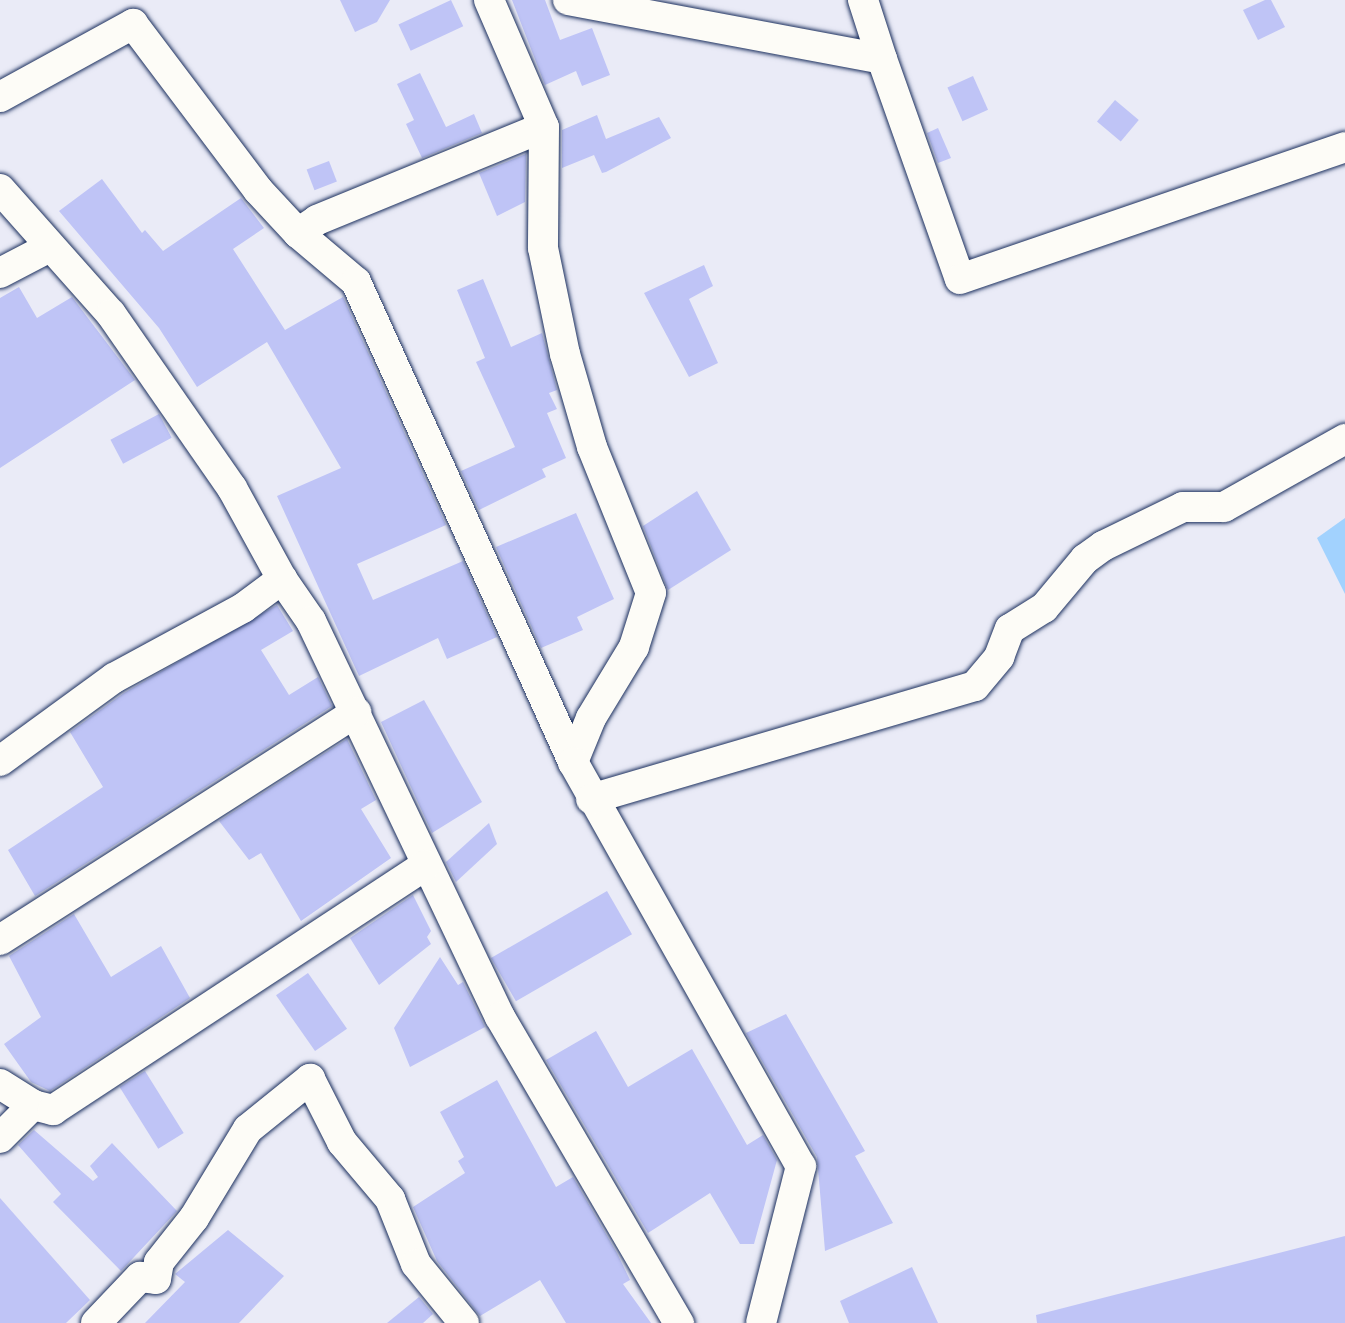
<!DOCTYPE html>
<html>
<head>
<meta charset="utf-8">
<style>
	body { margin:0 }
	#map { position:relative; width:1345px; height:1323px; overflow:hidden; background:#eaebf7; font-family:Itim,sans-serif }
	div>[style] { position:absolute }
	.water>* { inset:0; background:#a2d2fe }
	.building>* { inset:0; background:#bfc4f6; transform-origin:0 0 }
	.roads { filter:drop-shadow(0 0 2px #1b2f5e) drop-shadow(0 0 2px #1b2f5e) }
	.minor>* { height:30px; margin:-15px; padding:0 15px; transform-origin:15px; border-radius:15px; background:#fdfcf7 }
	span { translate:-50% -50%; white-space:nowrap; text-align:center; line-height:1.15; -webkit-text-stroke:6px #fdfcf7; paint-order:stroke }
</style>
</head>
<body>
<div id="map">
	<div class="water">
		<i style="clip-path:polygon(1345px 518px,1345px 594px,1317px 538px)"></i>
	</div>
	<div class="building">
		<i style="clip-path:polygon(340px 0,390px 0,377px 22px,355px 32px)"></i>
		<i style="left:451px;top:0;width:29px;height:58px;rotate:65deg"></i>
		<i style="clip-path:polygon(512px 0,545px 0,560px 40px,592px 28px,610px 75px,582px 86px,576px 71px,545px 85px)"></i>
		<i style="clip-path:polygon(1265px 0,1271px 0,1285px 27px,1258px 40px,1243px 10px)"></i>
		<i style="clip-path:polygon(420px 73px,446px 127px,474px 114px,482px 133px,422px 158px,406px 124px,414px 120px,397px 84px)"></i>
		<i style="left:973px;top:76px;width:37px;height:28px;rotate:66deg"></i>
		<i style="left:1115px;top:100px;width:31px;height:28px;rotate:40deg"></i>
		<i style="clip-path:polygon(597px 115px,606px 139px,659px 117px,671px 138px,606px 172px,602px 173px,594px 155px,562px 168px,562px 130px)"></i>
		<i style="clip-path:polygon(938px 128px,951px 158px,938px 163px,927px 133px)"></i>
		<i style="clip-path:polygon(526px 154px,525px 202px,497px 216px,479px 173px)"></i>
		<i style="left:329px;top:161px;width:22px;height:24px;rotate:69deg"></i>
		<i style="clip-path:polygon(102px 179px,142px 233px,145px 230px,163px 251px,241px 198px,264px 228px,233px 249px,285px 330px,343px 297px,446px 525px,357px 564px,373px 600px,463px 561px,497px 637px,447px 659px,438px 638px,359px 676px,277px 496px,341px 468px,267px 342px,197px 387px,159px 328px,59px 211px)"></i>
		<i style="clip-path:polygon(704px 265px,713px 286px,689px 299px,718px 363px,689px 377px,644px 293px)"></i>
		<i style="clip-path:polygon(483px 279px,511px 347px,542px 333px,557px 390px,549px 393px,557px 409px,547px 413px,566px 458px,542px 469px,546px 477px,479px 510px,461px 471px,515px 447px,476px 362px,485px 358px,457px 290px)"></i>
		<i style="clip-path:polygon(19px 287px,37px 318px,72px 297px,135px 380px,0 468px,0 298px)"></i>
		<i style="left:159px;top:414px;width:27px;height:55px;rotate:62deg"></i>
		<i style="clip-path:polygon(697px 491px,731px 550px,668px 590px,643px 526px)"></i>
		<i style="clip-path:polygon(576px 513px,614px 599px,577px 617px,583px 630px,541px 648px,496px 547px)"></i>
		<i style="clip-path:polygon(277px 605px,293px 631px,261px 650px,289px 695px,318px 677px,332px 706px,35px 896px,8px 850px,103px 787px,70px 732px,124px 693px)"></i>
		<i style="clip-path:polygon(424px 700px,482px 802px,432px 833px,381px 722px)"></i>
		<i style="clip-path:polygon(347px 739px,376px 800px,361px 809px,391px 858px,301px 921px,261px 853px,249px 860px,219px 821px)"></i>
		<i style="clip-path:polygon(489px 823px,497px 844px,456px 882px,446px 862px)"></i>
		<i style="left:607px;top:891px;width:50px;height:134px;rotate:60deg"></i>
		<i style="clip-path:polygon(413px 895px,431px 931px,427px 937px,431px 944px,379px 985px,350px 938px)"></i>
		<i style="clip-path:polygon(74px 914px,111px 977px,161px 946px,190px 998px,50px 1091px,31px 1082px,4px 1044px,41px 1017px,9px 956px)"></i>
		<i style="clip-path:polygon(440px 957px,458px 985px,463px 982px,485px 1027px,410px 1067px,394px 1028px)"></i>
		<i style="left:308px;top:973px;width:68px;height:39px;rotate:55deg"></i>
		<i style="clip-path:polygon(786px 1014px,865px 1151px,855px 1156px,893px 1223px,825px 1251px,817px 1157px,746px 1033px)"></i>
		<i style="clip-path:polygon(596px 1031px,628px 1087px,692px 1049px,747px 1145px,763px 1135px,777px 1160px,754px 1244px,740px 1244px,710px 1193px,648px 1233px,546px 1060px)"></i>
		<i style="left:145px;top:1071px;width:73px;height:30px;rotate:58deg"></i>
		<i style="clip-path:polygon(497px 1080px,556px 1187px,573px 1177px,617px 1253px,630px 1280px,623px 1284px,651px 1323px,566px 1323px,540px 1280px,480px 1316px,437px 1261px,413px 1207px,465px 1173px,458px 1161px,464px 1157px,440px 1112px)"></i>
		<i style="clip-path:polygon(34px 1130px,93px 1181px,98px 1177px,90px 1166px,112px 1143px,177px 1211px,121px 1271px,53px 1202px,61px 1194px,18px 1145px)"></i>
		<i style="clip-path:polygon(0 1198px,90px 1300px,66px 1323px,0 1323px)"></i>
		<i style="clip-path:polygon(228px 1230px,284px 1276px,239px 1323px,145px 1323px,185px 1282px,175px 1274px)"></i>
		<i style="clip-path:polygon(1345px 1236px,1345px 1323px,1037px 1323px,1036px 1315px)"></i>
		<i style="clip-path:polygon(912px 1267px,938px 1323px,849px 1323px,840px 1301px)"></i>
		<i style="clip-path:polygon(419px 1297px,433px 1314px,423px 1323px,387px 1323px)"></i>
	</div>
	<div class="roads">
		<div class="minor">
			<i style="left:489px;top:0;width:138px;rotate:66.6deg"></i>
			<i style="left:544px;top:127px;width:121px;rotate:90.5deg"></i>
			<i style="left:543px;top:248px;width:108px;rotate:78.3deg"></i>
			<i style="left:565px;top:354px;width:97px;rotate:73.8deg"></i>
			<i style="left:592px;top:447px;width:157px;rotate:68deg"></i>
			<i style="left:651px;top:593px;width:57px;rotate:107.5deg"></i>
			<i style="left:634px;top:647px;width:83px;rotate:121.2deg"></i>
			<i style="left:591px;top:718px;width:48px;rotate:112.2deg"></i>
			<i style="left:568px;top:0;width:319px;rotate:10.6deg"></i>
			<i style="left:882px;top:59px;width:233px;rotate:70.5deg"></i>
			<i style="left:960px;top:279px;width:407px;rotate:-18.9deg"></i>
			<i style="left:863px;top:0;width:62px;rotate:72.1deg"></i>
			<i style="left:0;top:97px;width:152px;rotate:-28.8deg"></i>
			<i style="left:133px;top:24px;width:208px;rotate:53deg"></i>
			<i style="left:258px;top:190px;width:59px;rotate:47.1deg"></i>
			<i style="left:298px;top:233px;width:76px;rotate:40.2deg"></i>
			<i style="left:356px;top:282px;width:527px;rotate:65.67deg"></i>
			<i style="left:573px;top:762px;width:464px;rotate:60.6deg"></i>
			<i style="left:801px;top:1166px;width:162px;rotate:104.3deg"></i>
			<i style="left:0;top:189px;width:167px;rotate:48.4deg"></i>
			<i style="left:111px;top:314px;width:212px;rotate:55.2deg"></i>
			<i style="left:232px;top:488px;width:104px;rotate:61.2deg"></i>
			<i style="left:282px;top:579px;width:51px;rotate:55.4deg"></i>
			<i style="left:311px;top:621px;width:439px;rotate:64.5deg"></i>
			<i style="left:500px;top:1017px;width:355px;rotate:59.7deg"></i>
			<i style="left:298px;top:233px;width:23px;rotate:-34deg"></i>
			<i style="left:317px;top:220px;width:245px;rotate:-22.3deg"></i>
			<i style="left:0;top:273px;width:54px;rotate:-27.5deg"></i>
			<i style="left:0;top:761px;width:141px;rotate:-36.1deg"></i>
			<i style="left:114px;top:678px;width:147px;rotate:-28.5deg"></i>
			<i style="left:243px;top:608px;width:49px;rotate:-36.6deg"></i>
			<i style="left:591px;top:799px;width:400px;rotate:-16.4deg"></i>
			<i style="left:975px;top:686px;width:38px;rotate:-50deg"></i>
			<i style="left:999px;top:657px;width:30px;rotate:-69deg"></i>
			<i style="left:1010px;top:629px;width:40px;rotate:-32deg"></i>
			<i style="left:1044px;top:608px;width:64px;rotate:-50.1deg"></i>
			<i style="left:1085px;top:559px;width:22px;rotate:-36deg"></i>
			<i style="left:1103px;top:546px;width:89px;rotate:-26deg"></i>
			<i style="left:1183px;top:507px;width:41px"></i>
			<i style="left:1224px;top:507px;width:139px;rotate:-29.3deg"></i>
			<i style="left:0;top:940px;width:423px;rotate:-32.6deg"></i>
			<i style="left:0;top:1084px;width:39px;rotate:32deg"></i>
			<i style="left:0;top:1138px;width:47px;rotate:-45deg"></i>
			<i style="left:33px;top:1105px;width:21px;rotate:14deg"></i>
			<i style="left:53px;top:1110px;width:446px;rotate:-33.3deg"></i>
			<i style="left:96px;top:1323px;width:64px;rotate:-46.3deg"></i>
			<i style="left:140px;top:1277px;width:16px;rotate:7deg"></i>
			<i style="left:156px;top:1279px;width:17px;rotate:-80deg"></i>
			<i style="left:159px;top:1262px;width:56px;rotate:-51.5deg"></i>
			<i style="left:194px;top:1218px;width:104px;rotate:-58.8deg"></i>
			<i style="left:248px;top:1129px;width:80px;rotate:-38.9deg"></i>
			<i style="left:310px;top:1079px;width:71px;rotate:63.1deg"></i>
			<i style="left:342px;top:1142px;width:75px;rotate:49.9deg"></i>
			<i style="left:390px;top:1199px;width:70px;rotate:68.2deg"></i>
			<i style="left:416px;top:1264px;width:76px;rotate:50.9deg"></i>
		</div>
	</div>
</div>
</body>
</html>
